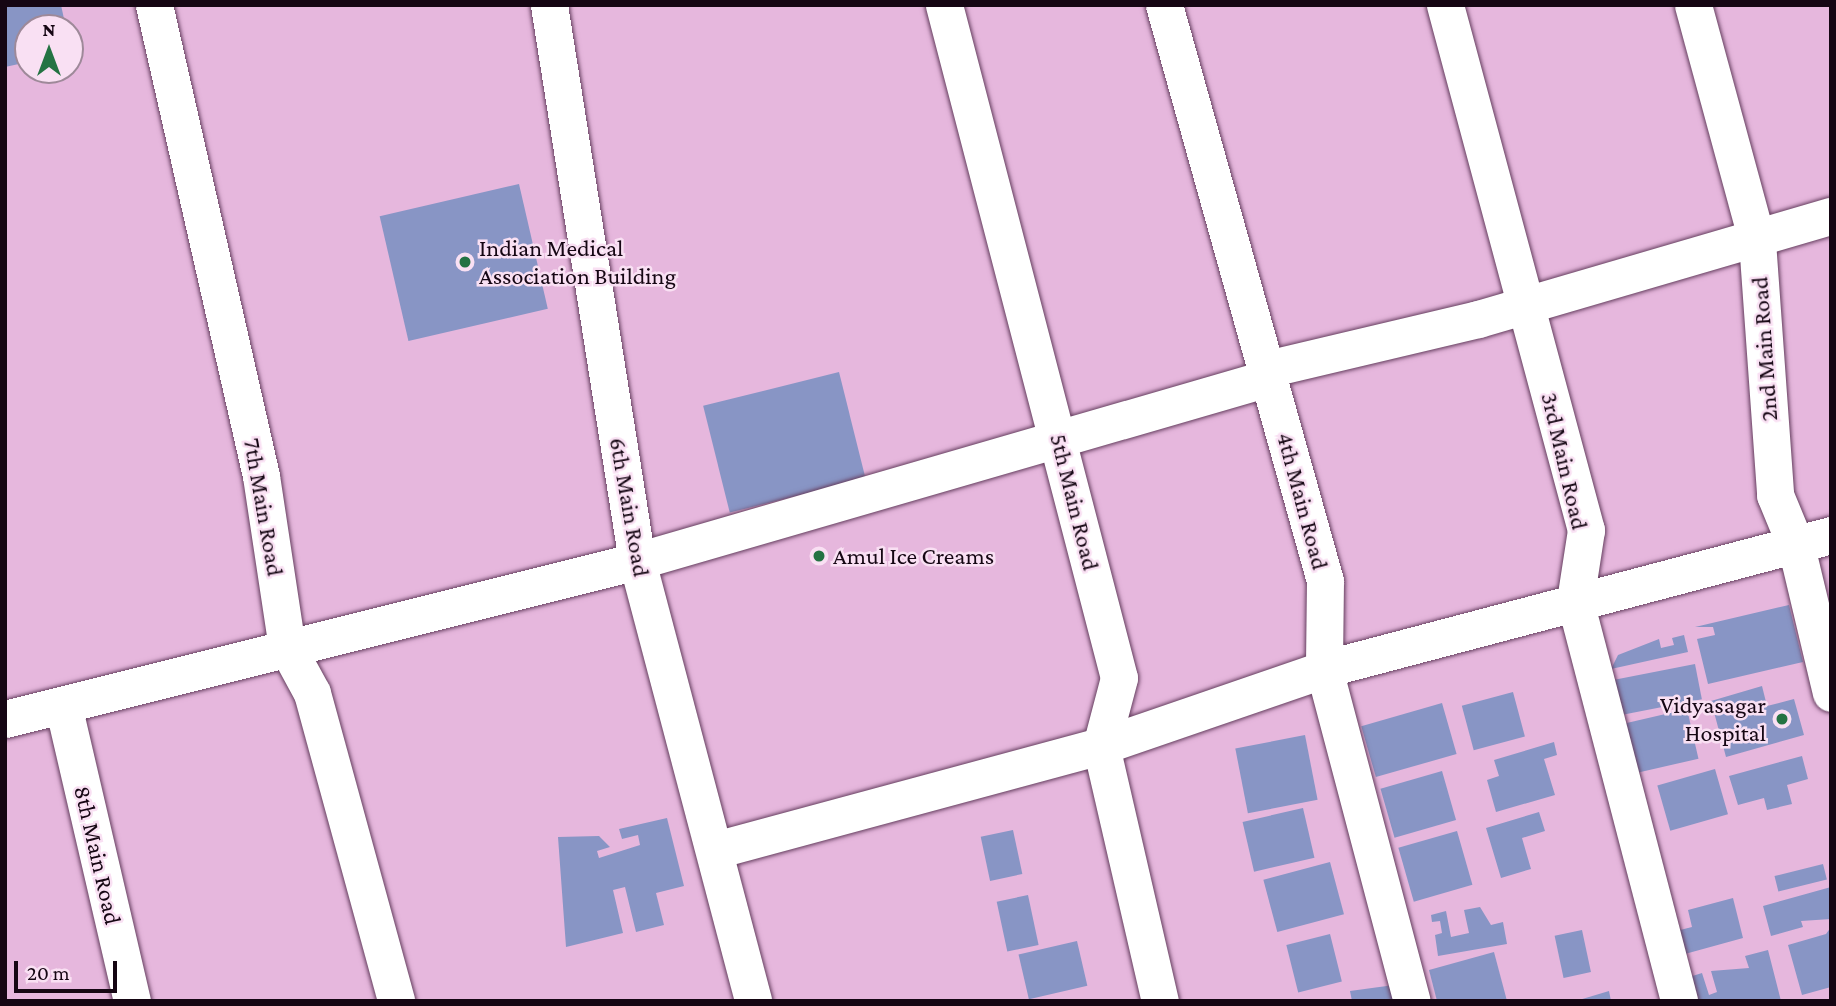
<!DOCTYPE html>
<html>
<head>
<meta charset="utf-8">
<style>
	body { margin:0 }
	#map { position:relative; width:1836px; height:1006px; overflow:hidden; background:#e6b7dd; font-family:"Crimson Pro",serif }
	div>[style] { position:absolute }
	.building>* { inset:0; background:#8895c5; transform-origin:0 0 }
	.roads { filter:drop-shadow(0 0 2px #653e5f) drop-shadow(0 0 2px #653e5f) }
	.street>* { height:37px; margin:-18.5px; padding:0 18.5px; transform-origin:18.5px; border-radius:18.5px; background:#fff }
	.dots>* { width:19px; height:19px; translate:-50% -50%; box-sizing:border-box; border:4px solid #f9e0f3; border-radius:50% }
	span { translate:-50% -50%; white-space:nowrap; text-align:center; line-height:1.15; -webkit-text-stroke:5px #f9e0f3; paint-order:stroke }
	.poi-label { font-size:24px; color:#150613 }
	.left { translate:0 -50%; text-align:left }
	.right { translate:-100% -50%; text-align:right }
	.street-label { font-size:24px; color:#150613 }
	.frame { position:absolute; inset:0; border:7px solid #150613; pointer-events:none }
	.north { position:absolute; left:14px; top:14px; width:70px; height:70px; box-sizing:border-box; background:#f9e0f3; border:2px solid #9e8999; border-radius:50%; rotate:0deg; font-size:19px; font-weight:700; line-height:28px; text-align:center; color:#150613 }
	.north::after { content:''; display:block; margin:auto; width:24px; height:32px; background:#247343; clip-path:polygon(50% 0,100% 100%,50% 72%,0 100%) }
	.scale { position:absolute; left:14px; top:961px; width:103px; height:32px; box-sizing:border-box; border:4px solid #150613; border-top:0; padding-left:9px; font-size:21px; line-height:24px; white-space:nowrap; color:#150613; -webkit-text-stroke:5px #f9e0f3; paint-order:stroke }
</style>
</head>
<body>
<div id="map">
	<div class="building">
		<i style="clip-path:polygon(5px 5px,61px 5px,66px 28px,28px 28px,28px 62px,5px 67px)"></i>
		<i style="left:519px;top:184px;width:128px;height:143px;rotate:77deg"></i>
		<i style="left:839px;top:372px;width:110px;height:140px;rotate:76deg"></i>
		<i style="clip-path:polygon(1789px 605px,1803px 662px,1708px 684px,1697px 639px,1715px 635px,1713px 627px,1695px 627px)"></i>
		<i style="clip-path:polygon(1684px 635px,1688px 652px,1611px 669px,1618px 655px,1659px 639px,1661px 648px,1674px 645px,1672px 638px)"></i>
		<i style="left:1695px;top:664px;width:36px;height:82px;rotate:79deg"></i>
		<i style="clip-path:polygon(1762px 686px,1767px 706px,1794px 699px,1804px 735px,1726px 757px,1711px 701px)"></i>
		<i style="left:1513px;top:692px;width:46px;height:53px;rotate:75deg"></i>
		<i style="left:1442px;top:703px;width:53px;height:84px;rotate:74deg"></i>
		<i style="left:1687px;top:709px;width:51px;height:74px;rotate:77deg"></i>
		<i style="left:1305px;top:735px;width:66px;height:71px;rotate:79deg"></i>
		<i style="clip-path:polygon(1554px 742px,1557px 755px,1544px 759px,1555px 795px,1496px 812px,1487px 780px,1499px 776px,1494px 760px)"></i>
		<i style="clip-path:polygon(1802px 756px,1808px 779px,1787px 785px,1792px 804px,1767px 810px,1764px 798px,1738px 805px,1729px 776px)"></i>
		<i style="left:1715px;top:769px;width:47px;height:60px;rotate:74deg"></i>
		<i style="left:1442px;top:771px;width:51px;height:64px;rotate:74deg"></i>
		<i style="left:1303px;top:808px;width:51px;height:62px;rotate:77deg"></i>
		<i style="clip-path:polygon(1539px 812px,1545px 831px,1522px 838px,1531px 869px,1501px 878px,1486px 828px)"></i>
		<i style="clip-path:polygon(667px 818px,684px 886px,656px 893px,664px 925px,636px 932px,625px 887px,613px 890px,623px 933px,566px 947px,558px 837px,599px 836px,610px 847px,597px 851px,599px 858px,640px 845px,638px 835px,622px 839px,619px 829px)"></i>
		<i style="left:1013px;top:830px;width:45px;height:33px;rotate:78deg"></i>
		<i style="left:1457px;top:831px;width:56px;height:61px;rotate:74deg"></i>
		<i style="left:1330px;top:862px;width:54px;height:69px;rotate:75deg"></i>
		<i style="left:1823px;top:864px;width:16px;height:50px;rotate:76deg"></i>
		<i style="clip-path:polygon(1831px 887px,1831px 919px,1801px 921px,1803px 927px,1771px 936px,1763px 906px)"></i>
		<i style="left:1028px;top:895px;width:51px;height:32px;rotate:78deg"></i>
		<i style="clip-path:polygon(1733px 898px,1743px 938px,1674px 957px,1663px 917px,1676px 914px,1680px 930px,1692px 927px,1688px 910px)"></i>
		<i style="clip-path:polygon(1480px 907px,1491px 925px,1503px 922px,1507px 944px,1438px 956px,1435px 935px,1442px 933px,1440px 921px,1432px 922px,1431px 915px,1446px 911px,1451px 937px,1469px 933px,1464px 910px)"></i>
		<i style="clip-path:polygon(1831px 927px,1831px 987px,1802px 995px,1788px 945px,1826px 934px)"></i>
		<i style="left:1582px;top:930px;width:43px;height:28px;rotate:78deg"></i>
		<i style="left:1330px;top:934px;width:49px;height:45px;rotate:76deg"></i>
		<i style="left:1077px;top:941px;width:46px;height:60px;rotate:77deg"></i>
		<i style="clip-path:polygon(1768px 950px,1781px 1001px,1692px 1001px,1686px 978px,1702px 973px,1709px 995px,1717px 992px,1711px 971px,1749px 968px,1745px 956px)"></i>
		<i style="clip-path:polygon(1494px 952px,1507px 1001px,1437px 1001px,1429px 970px)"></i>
		<i style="clip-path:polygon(1394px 985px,1397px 1001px,1352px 1001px,1350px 991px)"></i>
		<i style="clip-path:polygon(1609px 991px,1611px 1001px,1579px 1001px,1579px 1000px)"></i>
	</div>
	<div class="roads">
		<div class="street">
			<i style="left:154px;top:5px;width:483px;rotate:77.2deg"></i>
			<i style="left:261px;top:476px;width:173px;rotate:81.4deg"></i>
			<i style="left:287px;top:647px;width:52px;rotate:61.5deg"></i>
			<i style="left:312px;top:693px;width:319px;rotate:74.7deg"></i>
			<i style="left:549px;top:5px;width:563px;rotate:81.01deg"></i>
			<i style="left:637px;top:561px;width:455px;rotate:75.2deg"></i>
			<i style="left:944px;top:5px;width:695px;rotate:75.42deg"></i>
			<i style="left:1119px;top:678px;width:70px;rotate:104.8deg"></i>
			<i style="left:1101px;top:746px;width:262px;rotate:77deg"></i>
			<i style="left:1164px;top:5px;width:598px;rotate:74.38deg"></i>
			<i style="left:1325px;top:581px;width:88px;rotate:90.7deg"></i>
			<i style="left:1324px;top:669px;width:343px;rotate:75.2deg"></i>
			<i style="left:1445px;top:5px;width:544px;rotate:74.97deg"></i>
			<i style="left:1586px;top:530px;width:72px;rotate:98.8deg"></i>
			<i style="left:1575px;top:601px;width:413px;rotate:75.4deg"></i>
			<i style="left:1693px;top:5px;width:245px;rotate:74.8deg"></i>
			<i style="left:1757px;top:241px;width:255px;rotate:85.9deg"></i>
			<i style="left:1775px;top:495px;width:55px;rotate:67.6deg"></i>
			<i style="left:1796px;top:546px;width:151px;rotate:76.6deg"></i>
			<i style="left:64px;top:709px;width:300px;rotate:76.9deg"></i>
			<i style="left:5px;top:719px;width:651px;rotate:-14.04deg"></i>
			<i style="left:637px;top:561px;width:657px;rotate:-16.17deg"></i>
			<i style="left:1268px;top:378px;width:9px;rotate:-96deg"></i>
			<i style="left:1267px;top:369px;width:217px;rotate:-13.3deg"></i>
			<i style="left:1478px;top:319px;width:368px;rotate:-16.3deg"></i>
			<i style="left:715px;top:850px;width:400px;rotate:-15.1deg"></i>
			<i style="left:1101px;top:746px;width:236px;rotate:-19deg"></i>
			<i style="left:1324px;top:669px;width:524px;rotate:-14.8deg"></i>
		</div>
	</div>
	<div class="dots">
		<i style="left:465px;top:262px;background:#247343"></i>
		<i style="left:819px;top:556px;background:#247343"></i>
		<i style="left:1782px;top:719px;background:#247343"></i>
	</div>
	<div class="poi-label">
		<span class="left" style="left:479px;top:262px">Indian Medical<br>Association Building</span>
		<span class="left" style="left:833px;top:556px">Amul Ice Creams</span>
		<span class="right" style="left:1766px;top:719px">Vidyasagar<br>Hospital</span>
	</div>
	<div class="street-label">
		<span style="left:1764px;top:349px;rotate:-94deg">2nd Main Road</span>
		<span style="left:1565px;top:461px;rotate:77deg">3rd Main Road</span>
		<span style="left:1303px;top:501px;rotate:75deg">4th Main Road</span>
		<span style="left:1075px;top:502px;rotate:76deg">5th Main Road</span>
		<span style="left:264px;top:507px;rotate:80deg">7th Main Road</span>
		<span style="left:630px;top:507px;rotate:80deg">6th Main Road</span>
		<span style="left:98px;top:855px;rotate:77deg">8th Main Road</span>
	</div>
	<div class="frame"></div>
	<div class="north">N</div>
	<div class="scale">20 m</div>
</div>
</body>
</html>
